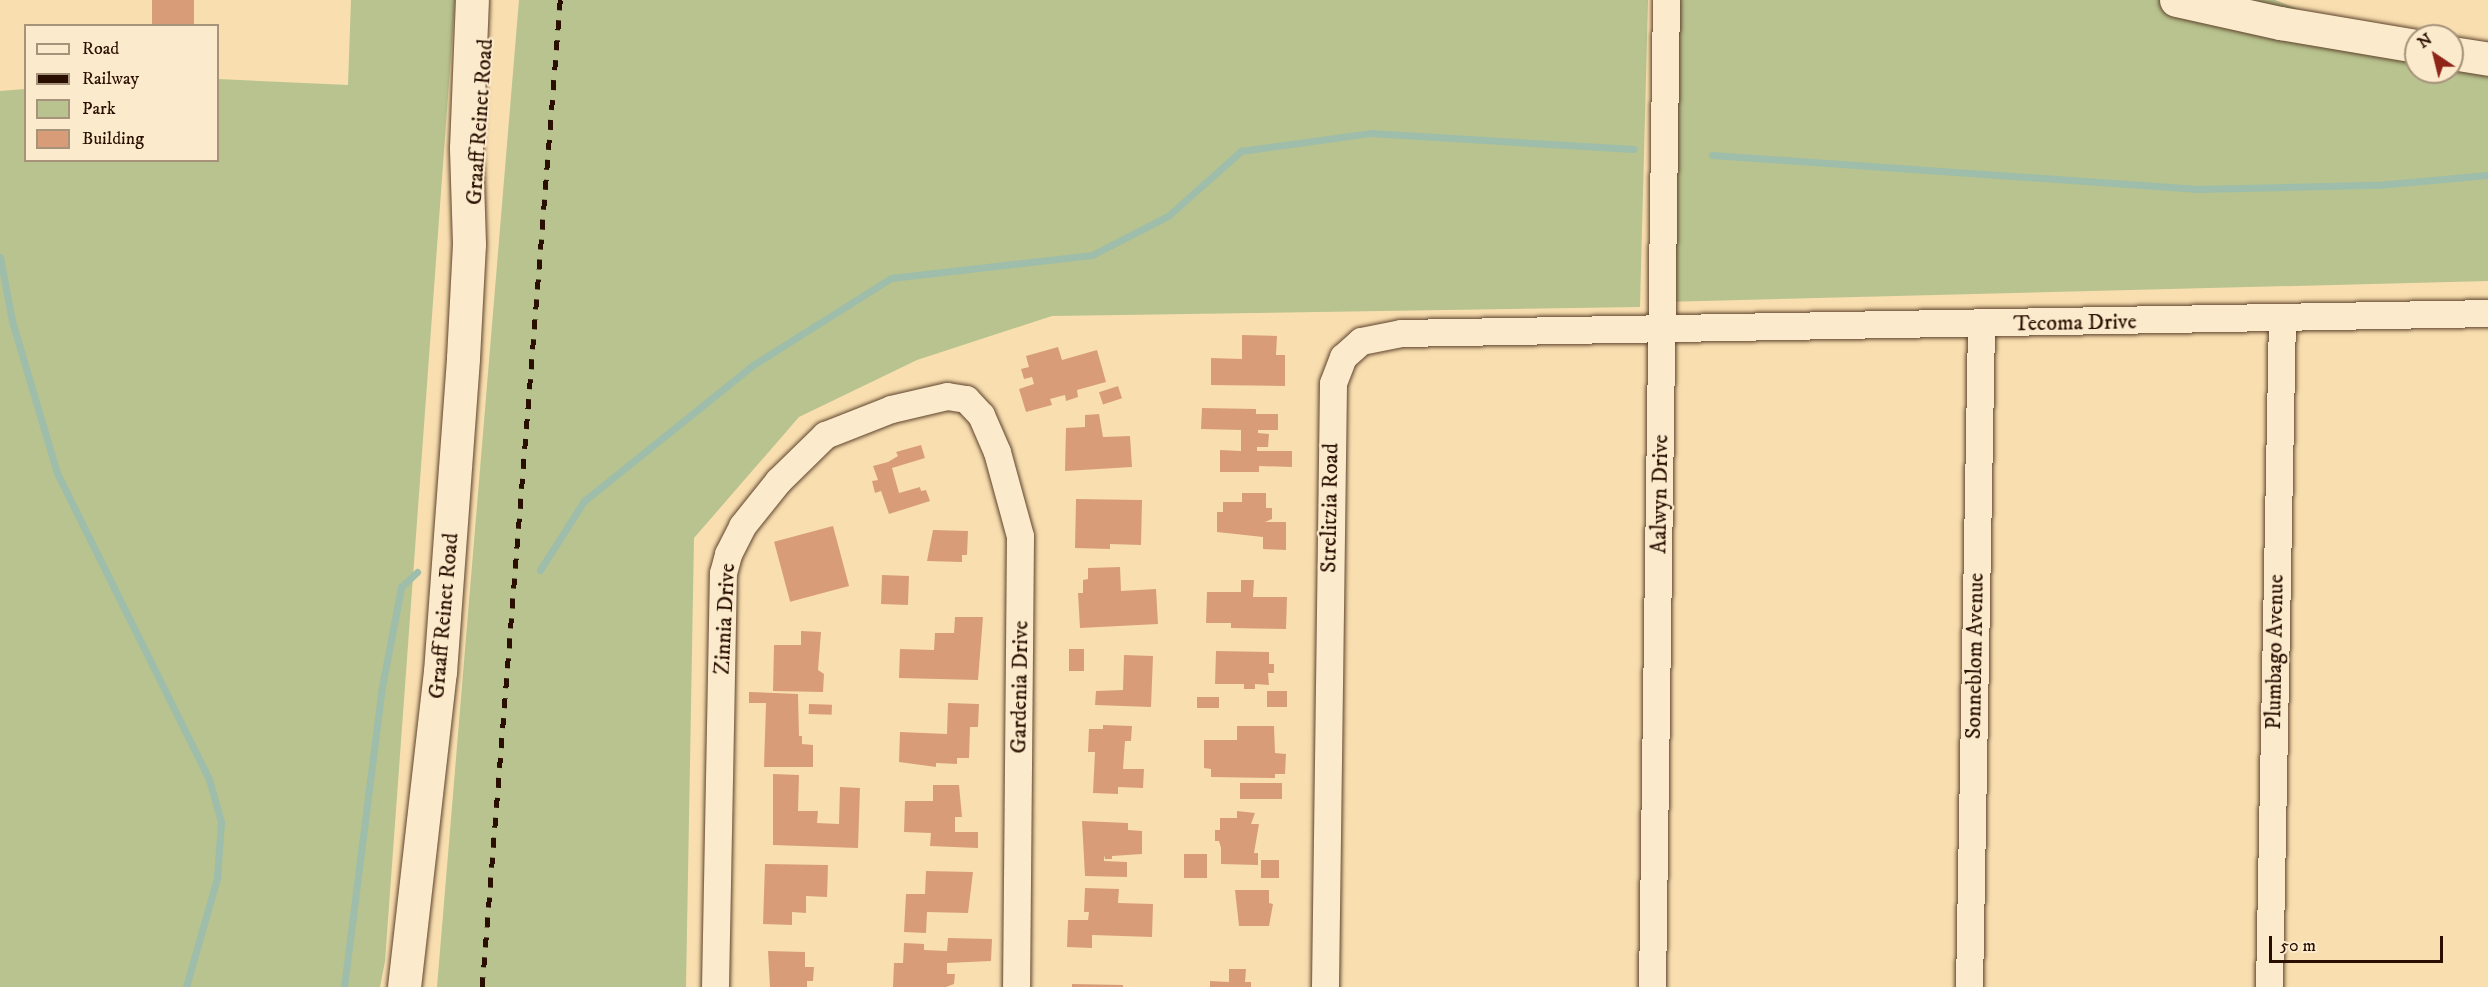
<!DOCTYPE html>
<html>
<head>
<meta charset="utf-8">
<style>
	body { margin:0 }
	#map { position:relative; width:2488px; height:987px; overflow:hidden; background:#f9dfb0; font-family:"IM FELL DW Pica",serif }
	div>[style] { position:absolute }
	.green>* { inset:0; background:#b8c38f }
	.stream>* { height:7px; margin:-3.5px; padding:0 3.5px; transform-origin:3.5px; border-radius:3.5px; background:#9ebdaa }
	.building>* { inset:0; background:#d89d78; transform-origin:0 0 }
	.roads { filter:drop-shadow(0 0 2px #5e432c) drop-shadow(0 0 2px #5e432c) }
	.street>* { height:27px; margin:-13.5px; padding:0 13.5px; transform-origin:13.5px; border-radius:13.5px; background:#fbeacc }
	.secondary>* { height:33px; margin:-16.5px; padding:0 16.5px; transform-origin:16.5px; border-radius:16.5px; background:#fbeacc }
	.rail>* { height:4.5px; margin-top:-2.25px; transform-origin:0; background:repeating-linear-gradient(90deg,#2a0f00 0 10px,transparent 0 20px) }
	span { translate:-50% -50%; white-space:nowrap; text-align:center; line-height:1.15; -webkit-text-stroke:4.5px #fbeacc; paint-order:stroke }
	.street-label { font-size:22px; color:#2a0f00 }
	.legend { position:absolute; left:24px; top:24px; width:195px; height:138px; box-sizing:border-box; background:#fbeacc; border:2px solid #a7927a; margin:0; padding:8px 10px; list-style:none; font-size:18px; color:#2a0f00 }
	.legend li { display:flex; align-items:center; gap:12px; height:30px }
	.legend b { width:30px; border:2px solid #a7927a }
	.north { position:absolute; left:2404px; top:24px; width:60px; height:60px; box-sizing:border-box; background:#fbeacc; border:2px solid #a7927a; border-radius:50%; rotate:325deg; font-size:16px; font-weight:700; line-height:24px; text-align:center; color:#2a0f00 }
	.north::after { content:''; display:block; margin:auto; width:21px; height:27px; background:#8f2418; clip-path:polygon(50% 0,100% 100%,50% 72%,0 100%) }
	.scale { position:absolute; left:2269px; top:936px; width:174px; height:27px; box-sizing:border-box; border:3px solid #2a0f00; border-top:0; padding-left:8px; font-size:18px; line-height:21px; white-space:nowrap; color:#2a0f00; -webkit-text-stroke:4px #fbeacc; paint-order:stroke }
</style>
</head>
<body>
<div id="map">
	<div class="green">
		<i style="clip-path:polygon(351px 0,455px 0,385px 961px,380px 987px,0 987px,0 91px,25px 89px,26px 160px,218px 160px,218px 79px,348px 85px)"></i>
		<i style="clip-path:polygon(519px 0,1648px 0,1640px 307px,1052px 316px,917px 360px,799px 417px,694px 538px,686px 987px,437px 987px)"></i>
		<i style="clip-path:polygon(1677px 0,2275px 0,2416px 55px,2416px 72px,2488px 68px,2488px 281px,1664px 302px)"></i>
	</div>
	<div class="stream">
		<i style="left:1712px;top:155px;width:484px;rotate:4deg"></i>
		<i style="left:2195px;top:189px;width:183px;rotate:-1.3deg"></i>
		<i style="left:2378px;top:185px;width:110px;rotate:-5.2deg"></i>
		<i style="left:0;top:257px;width:65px;rotate:79.4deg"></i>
		<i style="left:12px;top:321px;width:159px;rotate:73.5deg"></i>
		<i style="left:57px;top:473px;width:342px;rotate:63.6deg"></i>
		<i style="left:209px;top:779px;width:45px;rotate:74.4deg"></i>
		<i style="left:221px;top:822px;width:56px;rotate:94.1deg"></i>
		<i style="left:217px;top:878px;width:113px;rotate:105.9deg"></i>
		<i style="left:540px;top:570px;width:82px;rotate:-57.5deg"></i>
		<i style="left:584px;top:501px;width:217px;rotate:-38.8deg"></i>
		<i style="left:753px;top:365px;width:163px;rotate:-32.2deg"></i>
		<i style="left:891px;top:278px;width:202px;rotate:-6.5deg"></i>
		<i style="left:1092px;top:255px;width:85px;rotate:-27.2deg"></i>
		<i style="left:1168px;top:216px;width:98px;rotate:-41.7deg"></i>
		<i style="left:1241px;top:151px;width:130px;rotate:-7.9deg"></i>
		<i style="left:1370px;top:133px;width:264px;rotate:3.5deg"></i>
		<i style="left:344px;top:987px;width:302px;rotate:-82.8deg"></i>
		<i style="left:382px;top:687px;width:102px;rotate:-79.2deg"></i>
		<i style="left:401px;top:587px;width:22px;rotate:-43deg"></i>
	</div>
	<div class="building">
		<i style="left:152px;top:0;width:42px;height:26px"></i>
		<i style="clip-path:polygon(1242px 335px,1277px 336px,1276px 355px,1285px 355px,1285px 386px,1211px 385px,1211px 358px,1242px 359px)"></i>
		<i style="clip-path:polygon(1058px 347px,1062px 360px,1097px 350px,1106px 382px,1077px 390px,1078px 397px,1066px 401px,1065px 395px,1050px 399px,1052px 405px,1026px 412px,1019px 389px,1034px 384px,1032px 377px,1024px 379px,1021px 369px,1029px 367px,1026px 356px)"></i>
		<i style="left:1118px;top:386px;width:13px;height:20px;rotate:72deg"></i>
		<i style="clip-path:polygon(1202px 408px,1256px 409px,1256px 414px,1278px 414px,1278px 430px,1258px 430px,1258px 433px,1269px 434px,1268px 447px,1257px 447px,1257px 451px,1292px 451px,1292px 467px,1259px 466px,1259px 472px,1220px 472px,1220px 450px,1241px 451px,1241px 430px,1201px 429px)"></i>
		<i style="clip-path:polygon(1099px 414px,1103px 437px,1130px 436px,1132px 467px,1065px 471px,1066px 428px,1085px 427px,1085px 415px)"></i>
		<i style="clip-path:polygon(921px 445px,925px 458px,892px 468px,899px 493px,920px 487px,921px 491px,926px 490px,930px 501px,889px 514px,881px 491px,875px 493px,872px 481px,878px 480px,873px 466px,888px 462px,898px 456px,896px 452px)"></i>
		<i style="clip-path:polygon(1242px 493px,1266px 493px,1266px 508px,1272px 508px,1272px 519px,1265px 522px,1286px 522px,1286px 550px,1263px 549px,1263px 537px,1217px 532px,1217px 512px,1223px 512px,1223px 502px,1242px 502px)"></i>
		<i style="clip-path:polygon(1076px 499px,1142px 500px,1141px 545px,1110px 544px,1110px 549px,1075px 548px)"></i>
		<i style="left:833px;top:526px;width:62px;height:61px;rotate:75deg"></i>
		<i style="clip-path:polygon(933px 530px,968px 531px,967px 555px,962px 555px,962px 562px,927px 561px)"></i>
		<i style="clip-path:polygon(1120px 567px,1121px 591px,1156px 589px,1158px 624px,1080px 628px,1078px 593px,1083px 593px,1083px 580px,1088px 579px,1088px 568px)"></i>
		<i style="left:882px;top:575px;width:27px;height:29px;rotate:2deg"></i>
		<i style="clip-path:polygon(1241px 580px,1254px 580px,1253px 597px,1287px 597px,1286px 629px,1231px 628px,1231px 623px,1206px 623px,1207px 592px,1241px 592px)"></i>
		<i style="clip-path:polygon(955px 617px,983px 617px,978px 680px,899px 678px,900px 649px,934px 650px,935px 633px,954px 633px)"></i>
		<i style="clip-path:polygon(801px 631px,821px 632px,818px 670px,824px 674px,823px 692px,773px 691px,774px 645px,801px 645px)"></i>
		<i style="left:1069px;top:649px;width:15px;height:22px"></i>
		<i style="clip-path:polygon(1216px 651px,1269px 652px,1269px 664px,1274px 664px,1274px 673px,1268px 673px,1269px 685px,1255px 684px,1255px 689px,1244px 689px,1244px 684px,1215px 684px)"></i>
		<i style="clip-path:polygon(1124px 655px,1153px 656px,1151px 707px,1095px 705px,1096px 691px,1123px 690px)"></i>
		<i style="left:1267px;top:691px;width:20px;height:16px"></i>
		<i style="clip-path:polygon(749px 692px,798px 694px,799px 736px,802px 736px,802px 744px,813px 745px,813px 767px,764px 767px,766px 703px,749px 703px)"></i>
		<i style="left:1197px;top:697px;width:22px;height:11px"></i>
		<i style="clip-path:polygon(948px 703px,979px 704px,978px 727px,970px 727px,969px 758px,957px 758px,957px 764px,936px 763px,936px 767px,899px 762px,900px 732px,947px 734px)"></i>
		<i style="left:809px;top:704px;width:23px;height:10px;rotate:2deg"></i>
		<i style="clip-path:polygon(1103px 725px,1132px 726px,1131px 741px,1125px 741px,1123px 769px,1144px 769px,1143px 788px,1118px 787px,1118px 794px,1093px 793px,1095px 752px,1088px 752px,1089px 729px,1103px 729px)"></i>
		<i style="clip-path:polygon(1237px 726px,1274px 726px,1275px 753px,1286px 754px,1285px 774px,1275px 774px,1275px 778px,1211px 777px,1211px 769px,1204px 768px,1204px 740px,1237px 740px)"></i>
		<i style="clip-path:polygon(773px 774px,799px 775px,798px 811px,818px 811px,817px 823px,839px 824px,840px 787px,860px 788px,858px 848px,773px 845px)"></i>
		<i style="left:1240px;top:783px;width:42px;height:16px"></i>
		<i style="clip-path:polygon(933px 785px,959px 785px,962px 817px,955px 817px,955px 832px,978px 832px,978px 848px,930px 846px,931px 833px,904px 832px,905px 801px,933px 801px)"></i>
		<i style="clip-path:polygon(1237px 811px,1255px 813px,1251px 824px,1259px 824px,1254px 853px,1258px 853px,1258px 865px,1221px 864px,1221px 848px,1219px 841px,1215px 841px,1215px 830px,1220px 830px,1220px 818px,1237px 818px)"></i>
		<i style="clip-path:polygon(1082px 821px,1128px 823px,1128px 830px,1142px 831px,1142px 854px,1112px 856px,1112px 859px,1105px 859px,1104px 855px,1104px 861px,1127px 862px,1127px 877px,1085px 876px)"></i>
		<i style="left:1184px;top:854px;width:23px;height:24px"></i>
		<i style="left:1261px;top:860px;width:18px;height:18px"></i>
		<i style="clip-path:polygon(765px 864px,828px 865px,827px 897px,806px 896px,806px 913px,792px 912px,792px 925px,763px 924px)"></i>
		<i style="clip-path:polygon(926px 871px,973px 872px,968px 913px,927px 912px,926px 933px,904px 932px,906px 894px,925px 894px)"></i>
		<i style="clip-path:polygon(1085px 888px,1119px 889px,1118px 903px,1153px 904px,1152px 937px,1092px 935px,1092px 948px,1067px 947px,1068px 920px,1088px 920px,1089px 912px,1084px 912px)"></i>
		<i style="clip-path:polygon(1235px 890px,1269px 890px,1269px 903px,1273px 904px,1269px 926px,1239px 926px)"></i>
		<i style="clip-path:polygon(948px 938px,992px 939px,991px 961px,947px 963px,947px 974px,955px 974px,954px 984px,946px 987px,893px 987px,894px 963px,903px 963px,904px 943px,924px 944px,924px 950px,947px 951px)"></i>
		<i style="clip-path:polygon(768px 951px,805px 952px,805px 967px,814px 967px,813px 981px,807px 981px,807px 987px,770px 987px)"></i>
		<i style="clip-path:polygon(1229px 969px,1246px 969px,1245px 982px,1251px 982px,1251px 987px,1210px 987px,1210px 981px,1229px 982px)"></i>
		<i style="clip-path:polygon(1072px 984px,1123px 985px,1123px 987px,1072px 987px)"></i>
	</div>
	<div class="roads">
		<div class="street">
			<i style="left:715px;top:987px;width:414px;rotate:-88.9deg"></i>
			<i style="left:723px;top:573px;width:20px;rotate:-75deg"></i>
			<i style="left:728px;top:554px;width:31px;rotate:-63deg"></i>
			<i style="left:742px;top:526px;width:58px;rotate:-51.3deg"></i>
			<i style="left:778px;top:481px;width:66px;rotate:-44.4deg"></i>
			<i style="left:825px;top:435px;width:71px;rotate:-21.5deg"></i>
			<i style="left:891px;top:409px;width:57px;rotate:-13.1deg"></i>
			<i style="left:947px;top:396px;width:19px;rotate:9deg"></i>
			<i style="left:966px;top:399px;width:22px;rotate:47deg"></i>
			<i style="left:981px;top:415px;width:40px;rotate:66.6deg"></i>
			<i style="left:997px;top:452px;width:87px;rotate:74.7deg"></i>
			<i style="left:1020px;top:536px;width:451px;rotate:90.5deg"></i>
			<i style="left:1325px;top:987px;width:604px;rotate:-89.24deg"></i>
			<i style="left:1333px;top:383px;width:28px;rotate:-69deg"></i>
			<i style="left:1343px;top:357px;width:24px;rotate:-42deg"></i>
			<i style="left:1361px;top:341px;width:41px;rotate:-11.3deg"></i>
			<i style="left:1401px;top:333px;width:1087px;rotate:-1.05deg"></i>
			<i style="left:1652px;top:987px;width:987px;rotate:-89.19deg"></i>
			<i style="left:1969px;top:987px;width:662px;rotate:-88.96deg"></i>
			<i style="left:2269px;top:987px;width:669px;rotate:-88.89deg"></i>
		</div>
		<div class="secondary">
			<i style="left:2176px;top:0;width:107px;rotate:12.5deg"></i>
			<i style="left:2280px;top:23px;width:138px;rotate:9.6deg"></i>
			<i style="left:2452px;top:53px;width:36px;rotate:9deg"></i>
			<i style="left:404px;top:987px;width:317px;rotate:-83.5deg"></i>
			<i style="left:440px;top:672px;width:315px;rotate:-85.8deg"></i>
			<i style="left:463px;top:358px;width:114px;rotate:-87deg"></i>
			<i style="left:469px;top:244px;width:96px;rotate:-91.8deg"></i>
			<i style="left:466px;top:148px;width:148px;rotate:-87.7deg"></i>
		</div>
	</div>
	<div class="rail">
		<i style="left:482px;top:987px;width:990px;rotate:-85.48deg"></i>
	</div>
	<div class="street-label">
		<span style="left:480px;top:122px;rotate:-86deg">Graaff Reinet Road</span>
		<span style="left:2075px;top:323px;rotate:-1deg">Tecoma Drive</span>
		<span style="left:1660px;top:494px;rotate:-89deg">Aalwyn Drive</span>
		<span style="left:1330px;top:508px;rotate:-89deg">Strelitzia Road</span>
		<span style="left:444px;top:616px;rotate:-85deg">Graaff Reinet Road</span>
		<span style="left:725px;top:619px;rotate:-87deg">Zinnia Drive</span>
		<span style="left:2275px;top:652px;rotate:-89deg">Plumbago Avenue</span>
		<span style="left:1975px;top:656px;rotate:-89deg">Sonneblom Avenue</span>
		<span style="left:1020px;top:687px;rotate:-89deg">Gardenia Drive</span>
	</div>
	<ul class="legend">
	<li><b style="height:8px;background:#fbeacc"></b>Road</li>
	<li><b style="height:8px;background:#2a0f00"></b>Railway</li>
	<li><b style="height:16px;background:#b8c38f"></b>Park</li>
	<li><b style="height:16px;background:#d89d78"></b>Building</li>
	</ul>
	<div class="north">N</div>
	<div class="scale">50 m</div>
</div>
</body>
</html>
